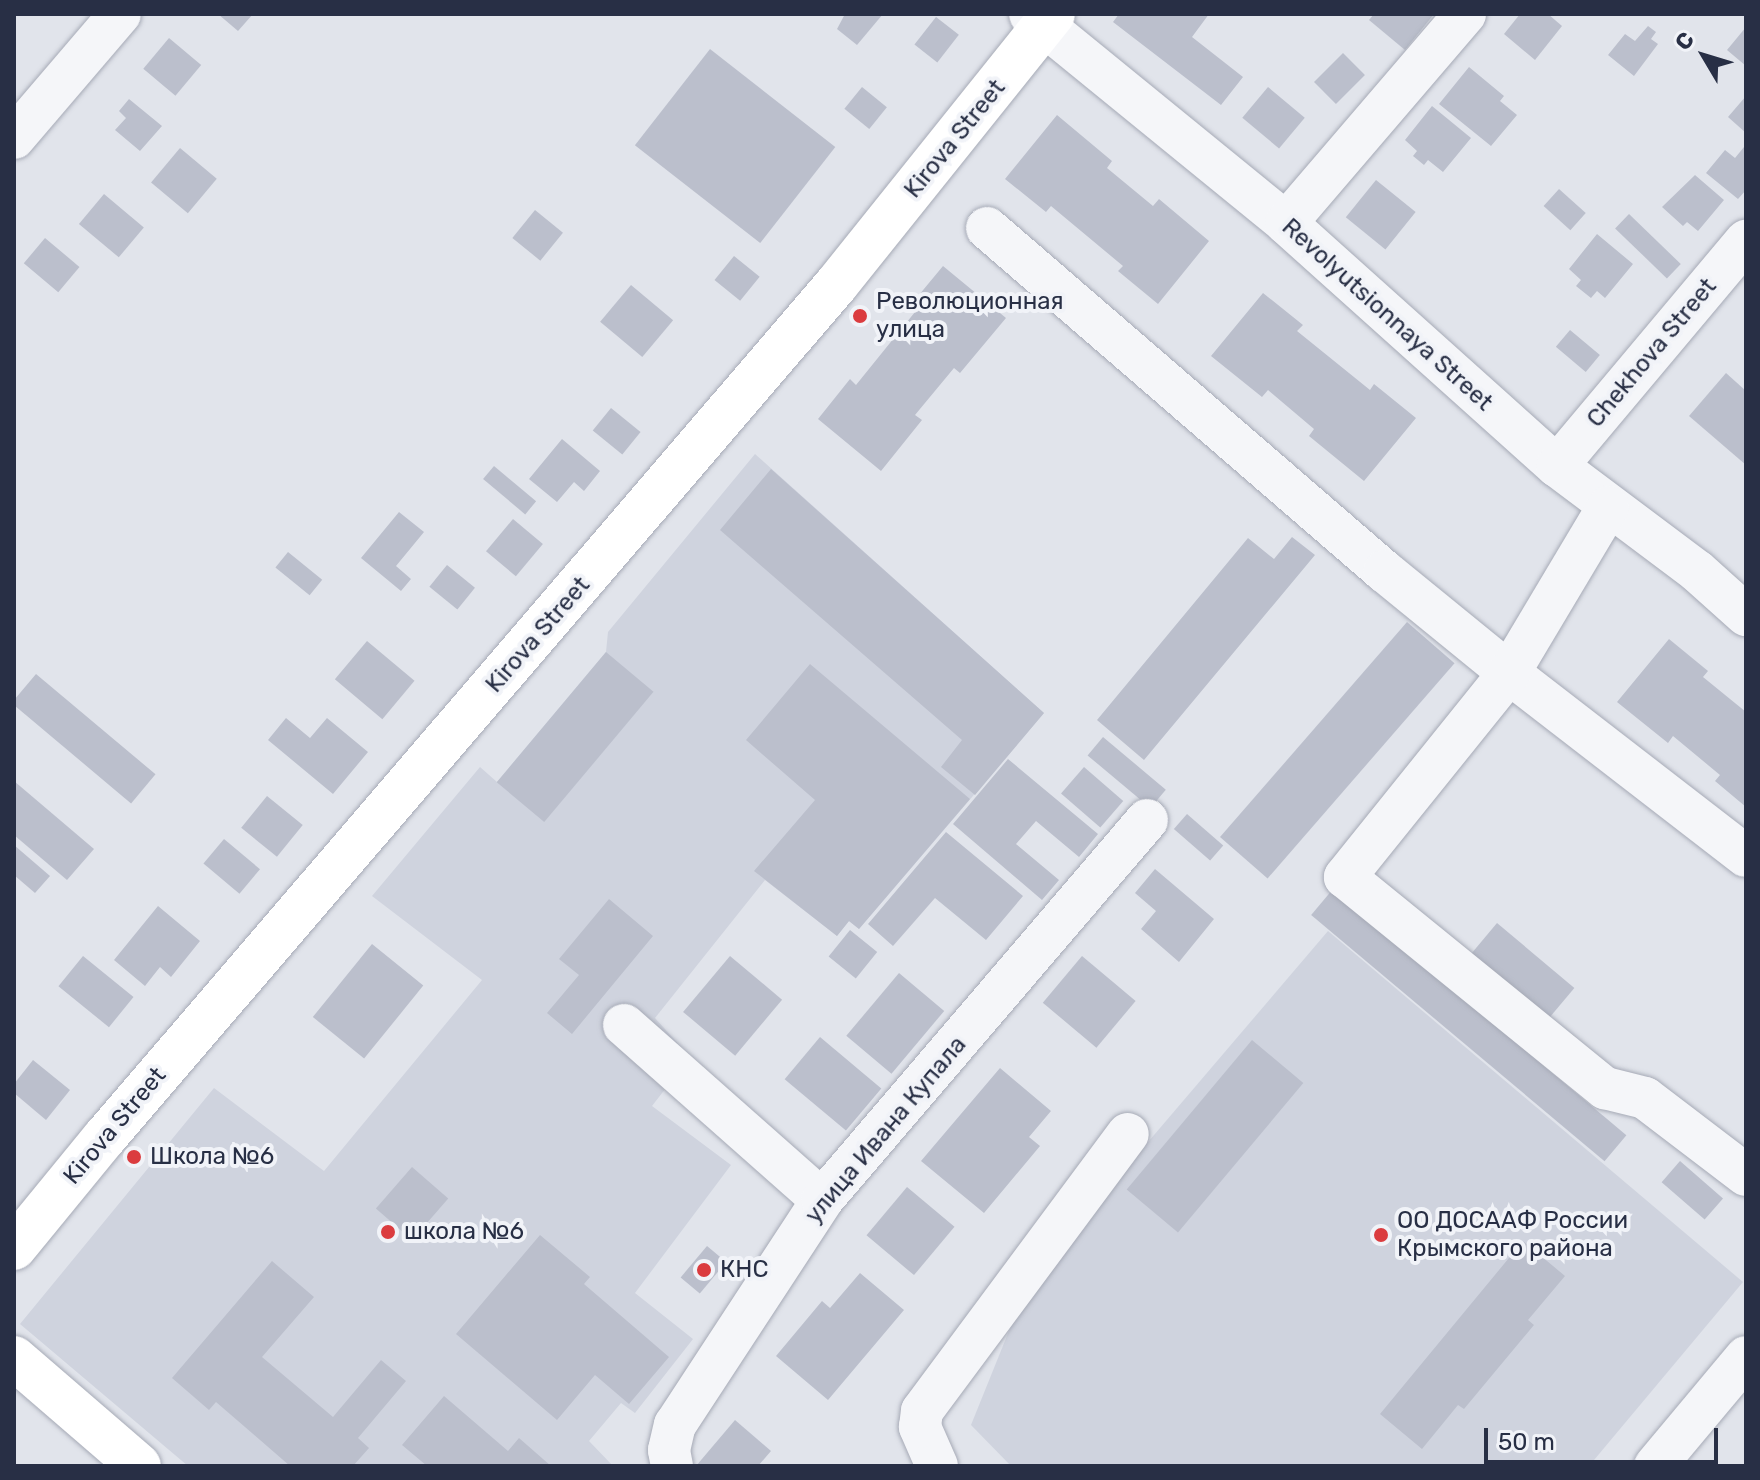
<!DOCTYPE html>
<html>
<head>
<meta charset="utf-8">
<style>
	body { margin:0 }
	#map { position:relative; width:1760px; height:1480px; overflow:hidden; background:#e1e4eb; font-family:Rubik,sans-serif }
	div>[style] { position:absolute }
	.built>* { inset:0; background:#cfd3de }
	.building>* { inset:0; background:#bbbfcc; transform-origin:0 0 }
	.roads { filter:drop-shadow(0 0 2px #a6aab6) drop-shadow(0 0 2px #a6aab6) }
	.minor>* { height:42px; margin:-21px; padding:0 21px; transform-origin:21px; border-radius:21px; background:#f5f6f9 }
	.major>* { height:44px; margin:-22px; padding:0 22px; transform-origin:22px; border-radius:22px; background:#fff }
	.dots>* { width:22px; height:22px; translate:-50% -50%; box-sizing:border-box; border:4px solid #f1f3f8; border-radius:50% }
	span { translate:-50% -50%; white-space:nowrap; text-align:center; line-height:1.15; -webkit-text-stroke:8px #f1f3f8; paint-order:stroke }
	.street-label { font-size:24px; color:#282f45 }
	.poi-label { font-size:24px; color:#282f45 }
	.left { translate:0 -50%; text-align:left }
	.frame { position:absolute; inset:0; border:16px solid #282f45; pointer-events:none }
	.north { position:absolute; left:1664px; top:16px; width:80px; height:80px; -webkit-text-stroke:6px #f1f3f8; paint-order:stroke; rotate:308deg; font-size:22px; font-weight:700; line-height:32px; text-align:center; color:#282f45 }
	.north::after { content:''; display:block; margin:auto; width:28px; height:36px; background:#282f45; clip-path:polygon(50% 0,100% 100%,50% 72%,0 100%) }
	.scale { position:absolute; left:1484px; top:1428px; width:234px; height:36px; box-sizing:border-box; border:4px solid #282f45; border-top:0; padding-left:10px; font-size:24px; line-height:28px; white-space:nowrap; color:#282f45; -webkit-text-stroke:6px #f1f3f8; paint-order:stroke }
</style>
</head>
<body>
<div id="map">
	<div class="built">
		<i style="clip-path:polygon(755px 454px,1044px 713px,859px 929px,849px 921px,837px 936px,765px 880px,655px 1018px,690px 1057px,652px 1106px,731px 1165px,635px 1293px,693px 1339px,635px 1413px,621px 1403px,589px 1441px,613px 1466px,188px 1466px,20px 1324px,214px 1088px,324px 1171px,482px 980px,372px 896px,480px 767px,497px 782px,606px 652px,608px 632px)"></i>
		<i style="clip-path:polygon(1328px 931px,1743px 1282px,1589px 1466px,1011px 1466px,971px 1425px,1017px 1311px,1108px 1189px)"></i>
	</div>
	<div class="building">
		<i style="clip-path:polygon(218px 14px,253px 14px,238px 31px)"></i>
		<i style="clip-path:polygon(845px 14px,883px 14px,857px 45px,837px 29px)"></i>
		<i style="clip-path:polygon(1119px 14px,1209px 14px,1192px 37px,1243px 77px,1221px 105px,1113px 22px)"></i>
		<i style="clip-path:polygon(1374px 14px,1434px 14px,1405px 50px,1369px 20px)"></i>
		<i style="clip-path:polygon(1520px 14px,1548px 14px,1562px 26px,1535px 60px,1504px 34px)"></i>
		<i style="left:936px;top:17px;width:29px;height:35px;rotate:38deg"></i>
		<i style="clip-path:polygon(1648px 26px,1656px 32px,1651px 39px,1658px 44px,1634px 76px,1608px 55px,1625px 34px,1635px 41px)"></i>
		<i style="clip-path:polygon(1746px 27px,1746px 66px,1727px 50px)"></i>
		<i style="left:169px;top:38px;width:42px;height:40px;rotate:40deg"></i>
		<i style="left:710px;top:49px;width:159px;height:122px;rotate:38deg"></i>
		<i style="left:1343px;top:53px;width:31px;height:41px;rotate:45deg"></i>
		<i style="clip-path:polygon(1469px 67px,1504px 96px,1500px 101px,1517px 115px,1491px 146px,1439px 104px)"></i>
		<i style="left:862px;top:87px;width:32px;height:28px;rotate:39deg"></i>
		<i style="left:1268px;top:87px;width:48px;height:40px;rotate:40deg"></i>
		<i style="clip-path:polygon(1746px 96px,1746px 133px,1728px 117px)"></i>
		<i style="clip-path:polygon(129px 99px,162px 126px,140px 151px,115px 130px,126px 118px,119px 111px)"></i>
		<i style="clip-path:polygon(1432px 106px,1471px 138px,1443px 172px,1428px 160px,1424px 165px,1413px 156px,1417px 151px,1405px 140px)"></i>
		<i style="clip-path:polygon(1057px 115px,1112px 161px,1107px 168px,1153px 206px,1159px 199px,1209px 241px,1158px 304px,1118px 271px,1123px 266px,1051px 206px,1046px 212px,1005px 179px)"></i>
		<i style="clip-path:polygon(1744px 147px,1746px 190px,1738px 199px,1706px 173px,1725px 150px,1735px 158px)"></i>
		<i style="left:180px;top:148px;width:48px;height:45px;rotate:40deg"></i>
		<i style="clip-path:polygon(1695px 175px,1724px 200px,1698px 231px,1687px 222px,1683px 226px,1662px 207px)"></i>
		<i style="left:1376px;top:180px;width:51px;height:48px;rotate:39deg"></i>
		<i style="left:1559px;top:189px;width:36px;height:23px;rotate:42deg"></i>
		<i style="left:104px;top:194px;width:52px;height:39px;rotate:40deg"></i>
		<i style="left:535px;top:210px;width:36px;height:36px;rotate:39deg"></i>
		<i style="left:1629px;top:214px;width:72px;height:20px;rotate:44deg"></i>
		<i style="clip-path:polygon(1597px 234px,1633px 264px,1605px 298px,1597px 291px,1591px 298px,1576px 286px,1581px 280px,1569px 269px)"></i>
		<i style="left:45px;top:238px;width:45px;height:33px;rotate:40deg"></i>
		<i style="left:734px;top:256px;width:33px;height:31px;rotate:39deg"></i>
		<i style="clip-path:polygon(943px 266px,1006px 318px,960px 373px,954px 368px,915px 415px,922px 420px,881px 471px,818px 419px,850px 379px,856px 385px,915px 312px,909px 307px)"></i>
		<i style="left:631px;top:285px;width:55px;height:48px;rotate:40deg"></i>
		<i style="clip-path:polygon(1263px 293px,1303px 325px,1297px 331px,1370px 390px,1374px 384px,1416px 418px,1364px 481px,1309px 436px,1314px 429px,1268px 390px,1262px 397px,1211px 356px)"></i>
		<i style="left:1570px;top:330px;width:39px;height:22px;rotate:40deg"></i>
		<i style="clip-path:polygon(1726px 373px,1746px 391px,1746px 465px,1689px 416px)"></i>
		<i style="left:611px;top:408px;width:38px;height:29px;rotate:39deg"></i>
		<i style="clip-path:polygon(562px 439px,600px 471px,584px 491px,574px 482px,557px 502px,529px 479px)"></i>
		<i style="left:494px;top:466px;width:55px;height:17px;rotate:40deg"></i>
		<i style="clip-path:polygon(771px 469px,1044px 713px,975px 795px,941px 767px,962px 740px,720px 530px)"></i>
		<i style="clip-path:polygon(399px 512px,424px 532px,396px 566px,411px 579px,401px 591px,361px 558px)"></i>
		<i style="left:513px;top:519px;width:39px;height:42px;rotate:40deg"></i>
		<i style="clip-path:polygon(1292px 537px,1315px 555px,1144px 760px,1097px 720px,1248px 538px,1274px 559px)"></i>
		<i style="left:288px;top:552px;width:44px;height:20px;rotate:39deg"></i>
		<i style="left:447px;top:565px;width:36px;height:28px;rotate:39deg"></i>
		<i style="left:1407px;top:622px;width:63px;height:285px;rotate:41deg"></i>
		<i style="clip-path:polygon(1669px 639px,1708px 671px,1703px 677px,1746px 712px,1746px 807px,1715px 781px,1720px 775px,1673px 736px,1668px 743px,1617px 702px)"></i>
		<i style="left:367px;top:641px;width:62px;height:50px;rotate:40deg"></i>
		<i style="left:606px;top:652px;width:62px;height:170px;rotate:40deg"></i>
		<i style="clip-path:polygon(810px 664px,970px 799px,859px 929px,849px 921px,837px 936px,754px 871px,815px 800px,746px 740px)"></i>
		<i style="left:36px;top:674px;width:156px;height:38px;rotate:40deg"></i>
		<i style="clip-path:polygon(286px 718px,310px 738px,327px 718px,368px 752px,333px 794px,268px 740px)"></i>
		<i style="left:1103px;top:737px;width:82px;height:24px;rotate:40deg"></i>
		<i style="clip-path:polygon(1008px 759px,1098px 834px,1079px 857px,1036px 821px,1016px 844px,1059px 880px,1042px 900px,953px 824px)"></i>
		<i style="left:1084px;top:767px;width:52px;height:35px;rotate:41deg"></i>
		<i style="clip-path:polygon(14px 781px,94px 849px,67px 880px,14px 835px)"></i>
		<i style="left:267px;top:796px;width:46px;height:41px;rotate:39deg"></i>
		<i style="left:1187px;top:814px;width:48px;height:20px;rotate:41deg"></i>
		<i style="clip-path:polygon(946px 832px,1023px 896px,986px 940px,935px 898px,893px 946px,868px 924px)"></i>
		<i style="left:224px;top:839px;width:47px;height:32px;rotate:40deg"></i>
		<i style="clip-path:polygon(14px 845px,50px 876px,35px 893px,14px 875px)"></i>
		<i style="clip-path:polygon(1155px 869px,1214px 919px,1179px 962px,1141px 929px,1156px 911px,1135px 893px)"></i>
		<i style="left:1333px;top:889px;width:383px;height:34px;rotate:40deg"></i>
		<i style="clip-path:polygon(609px 899px,653px 936px,572px 1034px,547px 1013px,579px 975px,559px 959px)"></i>
		<i style="clip-path:polygon(158px 906px,200px 941px,171px 977px,160px 967px,145px 986px,114px 960px)"></i>
		<i style="left:1497px;top:923px;width:101px;height:43px;rotate:40deg"></i>
		<i style="left:850px;top:930px;width:35px;height:34px;rotate:39deg"></i>
		<i style="left:372px;top:944px;width:66px;height:94px;rotate:39deg"></i>
		<i style="left:83px;top:956px;width:65px;height:39px;rotate:39deg"></i>
		<i style="left:730px;top:956px;width:68px;height:73px;rotate:40deg"></i>
		<i style="left:1082px;top:956px;width:70px;height:61px;rotate:40deg"></i>
		<i style="left:899px;top:973px;width:59px;height:82px;rotate:40deg"></i>
		<i style="left:820px;top:1037px;width:80px;height:55px;rotate:40deg"></i>
		<i style="left:1252px;top:1040px;width:67px;height:195px;rotate:40deg"></i>
		<i style="clip-path:polygon(33px 1060px,70px 1090px,46px 1120px,14px 1093px,14px 1084px)"></i>
		<i style="clip-path:polygon(1000px 1068px,1051px 1111px,1029px 1137px,1040px 1146px,984px 1213px,921px 1161px)"></i>
		<i style="left:1680px;top:1161px;width:57px;height:28px;rotate:41deg"></i>
		<i style="left:412px;top:1167px;width:48px;height:55px;rotate:41deg"></i>
		<i style="left:907px;top:1187px;width:62px;height:63px;rotate:40deg"></i>
		<i style="clip-path:polygon(540px 1235px,590px 1277px,584px 1284px,669px 1357px,629px 1404px,595px 1375px,557px 1420px,456px 1334px)"></i>
		<i style="clip-path:polygon(1523px 1241px,1565px 1276px,1528px 1320px,1534px 1325px,1464px 1409px,1458px 1405px,1422px 1449px,1380px 1414px)"></i>
		<i style="left:707px;top:1246px;width:25px;height:41px;rotate:40deg"></i>
		<i style="clip-path:polygon(272px 1261px,314px 1297px,262px 1357px,333px 1417px,381px 1360px,406px 1381px,358px 1438px,369px 1448px,353px 1466px,290px 1466px,216px 1402px,209px 1410px,172px 1378px)"></i>
		<i style="clip-path:polygon(860px 1273px,904px 1310px,828px 1400px,776px 1356px,822px 1301px,830px 1308px)"></i>
		<i style="clip-path:polygon(444px 1396px,508px 1451px,519px 1438px,551px 1466px,427px 1466px,402px 1445px)"></i>
		<i style="clip-path:polygon(735px 1420px,771px 1451px,758px 1466px,696px 1466px)"></i>
	</div>
	<div class="roads">
		<div class="minor">
			<i style="left:1030px;top:14px;width:330px;rotate:39.2deg"></i>
			<i style="left:1286px;top:223px;width:364px;rotate:41.9deg"></i>
			<i style="left:1557px;top:466px;width:175px;rotate:36.9deg"></i>
			<i style="left:1697px;top:571px;width:66px;rotate:41.9deg"></i>
			<i style="left:14px;top:138px;width:163px;rotate:-49.5deg"></i>
			<i style="left:1286px;top:223px;width:275px;rotate:-49.4deg"></i>
			<i style="left:987px;top:228px;width:525px;rotate:40.83deg"></i>
			<i style="left:1384px;top:571px;width:161px;rotate:39.2deg"></i>
			<i style="left:1509px;top:673px;width:299px;rotate:37.7deg"></i>
			<i style="left:1557px;top:466px;width:294px;rotate:-50deg"></i>
			<i style="left:1608px;top:507px;width:193px;rotate:120.8deg"></i>
			<i style="left:1509px;top:673px;width:262px;rotate:128.8deg"></i>
			<i style="left:1345px;top:877px;width:335px;rotate:39.1deg"></i>
			<i style="left:1605px;top:1088px;width:41px;rotate:14deg"></i>
			<i style="left:1645px;top:1098px;width:127px;rotate:37.3deg"></i>
			<i style="left:624px;top:1025px;width:264px;rotate:41.5deg"></i>
			<i style="left:672px;top:1466px;width:16px;rotate:-101deg"></i>
			<i style="left:669px;top:1450px;width:26px;rotate:-77deg"></i>
			<i style="left:675px;top:1425px;width:269px;rotate:-56.8deg"></i>
			<i style="left:822px;top:1200px;width:500px;rotate:-49.46deg"></i>
			<i style="left:937px;top:1466px;width:43px;rotate:-113.6deg"></i>
			<i style="left:920px;top:1427px;width:16px;rotate:-83deg"></i>
			<i style="left:922px;top:1411px;width:345px;rotate:-53.4deg"></i>
			<i style="left:1655px;top:1466px;width:142px;rotate:-50.1deg"></i>
		</div>
		<div class="major">
			<i style="left:14px;top:1248px;width:144px;rotate:-50.7deg"></i>
			<i style="left:105px;top:1137px;width:1123px;rotate:-49.37deg"></i>
			<i style="left:836px;top:285px;width:347px;rotate:-51.3deg"></i>
			<i style="left:14px;top:1358px;width:165px;rotate:40.8deg"></i>
		</div>
	</div>
	<div class="dots">
		<i style="left:860px;top:316px;background:#db3c3f"></i>
		<i style="left:134px;top:1157px;background:#db3c3f"></i>
		<i style="left:388px;top:1232px;background:#db3c3f"></i>
		<i style="left:1381px;top:1235px;background:#db3c3f"></i>
		<i style="left:704px;top:1270px;background:#db3c3f"></i>
	</div>
	<div class="street-label">
		<span style="left:955px;top:139px;rotate:-51deg">Kirova Street</span>
		<span style="left:1387px;top:315px;rotate:42deg">Revolyutsionnaya Street</span>
		<span style="left:1652px;top:353px;rotate:-50deg">Chekhova Street</span>
		<span style="left:538px;top:635px;rotate:-49deg">Kirova Street</span>
		<span style="left:115px;top:1126px;rotate:-50deg">Kirova Street</span>
		<span style="left:886px;top:1130px;rotate:-50deg">улица Ивана Купала</span>
	</div>
	<div class="poi-label">
		<span class="left" style="left:876px;top:316px">Революционная<br>улица</span>
		<span class="left" style="left:150px;top:1157px">Школа №6</span>
		<span class="left" style="left:1397px;top:1235px">ОО ДОСААФ России<br>Крымского района</span>
		<span class="left" style="left:404px;top:1232px">школа №6</span>
		<span class="left" style="left:720px;top:1270px">КНС</span>
	</div>
	<div class="frame"></div>
	<div class="north">С</div>
	<div class="scale">50 m</div>
</div>
</body>
</html>
